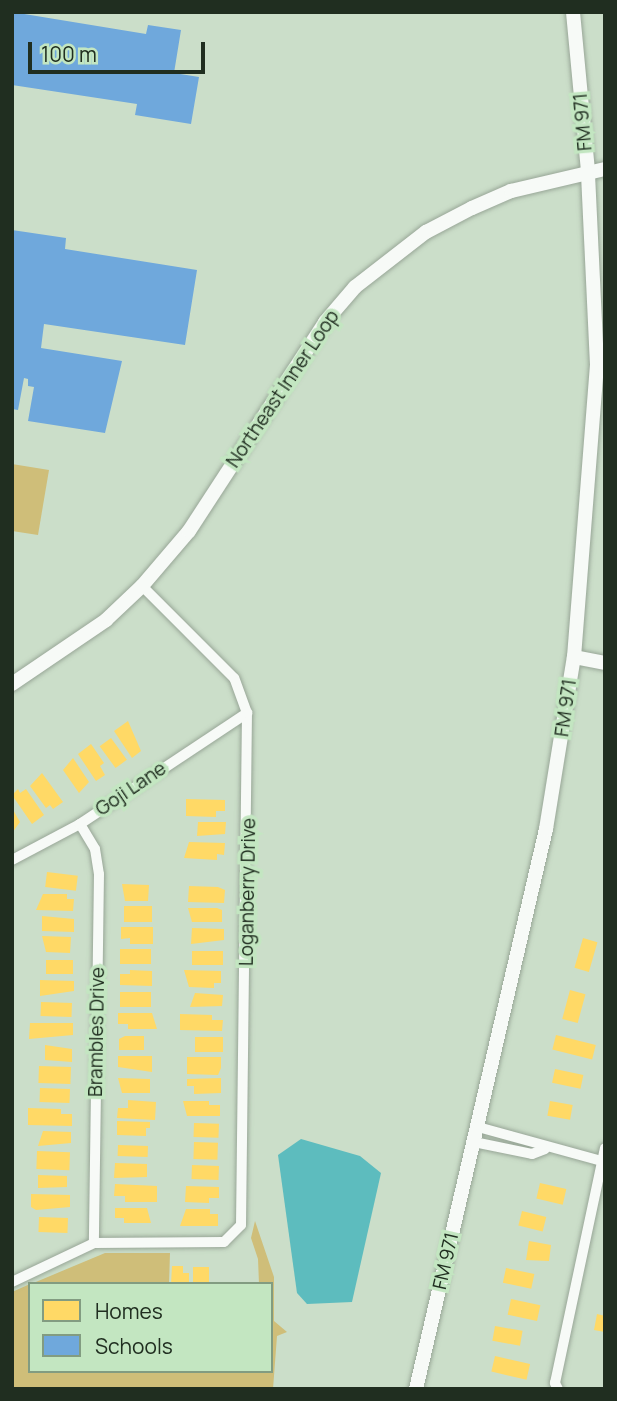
<!DOCTYPE html>
<html>
<head>
<meta charset="utf-8">
<style>
	body { margin:0 }
	#map { position:relative; width:617px; height:1401px; overflow:hidden; background:#cbdec9; font-family:Manrope,sans-serif }
	div>[style] { position:absolute }
	.green>* { inset:0; background:#cfbe79 }
	.water>* { inset:0; background:#5dbcbe }
	.homes>* { inset:0; background:#ffd966; transform-origin:0 0 }
	.schools>* { inset:0; background:#6fa8dc }
	.roads { filter:drop-shadow(0 0 2px #98a697) drop-shadow(0 0 2px #98a697) }
	.street>* { height:10px; margin:-5px; padding:0 5px; transform-origin:5px; border-radius:5px; background:#f7faf7 }
	.secondary>* { height:14px; margin:-7px; padding:0 7px; transform-origin:7px; border-radius:7px; background:#f7faf7 }
	span { translate:-50% -50%; white-space:nowrap; text-align:center; line-height:1.15; -webkit-text-stroke:7px #c3e6c1; paint-order:stroke }
	.street-label { font-size:19px; color:#202e20 }
	.frame { position:absolute; inset:0; border:14px solid #202e20; pointer-events:none }
	.legend { position:absolute; left:28px; top:1282px; width:245px; height:91px; box-sizing:border-box; background:#c3e6c1; border:2px solid #829c81; margin:0; padding:9px 12px; list-style:none; font-size:21px; color:#202e20 }
	.legend li { display:flex; align-items:center; gap:14px; height:35px }
	.legend b { width:35px; border:2px solid #829c81 }
	.scale { position:absolute; left:28px; top:42px; width:177px; height:32px; box-sizing:border-box; border:4px solid #202e20; border-top:0; padding-left:9px; font-size:21px; line-height:24px; white-space:nowrap; color:#202e20; -webkit-text-stroke:5px #c3e6c1; paint-order:stroke }
</style>
</head>
<body>
<div id="map">
	<div class="green">
		<i style="clip-path:polygon(12px 464px,49px 470px,38px 535px,12px 531px)"></i>
		<i style="clip-path:polygon(255px 1221px,274px 1277px,274px 1321px,287px 1332px,277px 1336px,273px 1389px,12px 1389px,12px 1292px,30px 1284px,30px 1371px,271px 1371px,271px 1284px,259px 1284px,258px 1259px,251px 1238px)"></i>
		<i style="clip-path:polygon(105px 1253px,170px 1253px,169px 1284px,31px 1284px)"></i>
	</div>
	<div class="water">
		<i style="clip-path:polygon(301px 1139px,360px 1156px,381px 1173px,352px 1302px,307px 1304px,297px 1293px,278px 1155px)"></i>
	</div>
	<div class="homes">
		<i style="clip-path:polygon(128px 721px,141px 751px,132px 758px,114px 731px)"></i>
		<i style="left:111px;top:738px;width:27px;height:14px;rotate:54deg"></i>
		<i style="clip-path:polygon(91px 744px,104px 763px,100px 766px,105px 775px,96px 781px,78px 754px)"></i>
		<i style="clip-path:polygon(73px 758px,89px 782px,79px 793px,63px 770px)"></i>
		<i style="clip-path:polygon(42px 773px,63px 802px,53px 809px,50px 805px,46px 808px,30px 786px)"></i>
		<i style="clip-path:polygon(18px 789px,20px 793px,26px 789px,44px 815px,32px 824px,12px 795px)"></i>
		<i style="clip-path:polygon(186px 799px,225px 800px,225px 811px,216px 811px,216px 817px,186px 816px)"></i>
		<i style="clip-path:polygon(12px 808px,20px 822px,12px 833px)"></i>
		<i style="clip-path:polygon(198px 822px,226px 822px,225px 834px,197px 836px)"></i>
		<i style="clip-path:polygon(189px 842px,225px 843px,224px 855px,217px 854px,217px 860px,184px 858px)"></i>
		<i style="left:47px;top:872px;width:31px;height:15px;rotate:7deg"></i>
		<i style="clip-path:polygon(122px 884px,149px 885px,148px 901px,125px 901px)"></i>
		<i style="clip-path:polygon(189px 886px,218px 887px,225px 890px,224px 903px,188px 902px)"></i>
		<i style="clip-path:polygon(43px 894px,67px 894px,67px 899px,74px 899px,73px 911px,36px 910px)"></i>
		<i style="left:124px;top:906px;width:28px;height:16px"></i>
		<i style="clip-path:polygon(188px 908px,217px 908px,222px 910px,222px 922px,192px 922px)"></i>
		<i style="clip-path:polygon(42px 916px,74px 919px,74px 932px,42px 931px)"></i>
		<i style="clip-path:polygon(121px 927px,153px 927px,153px 944px,130px 944px,130px 938px,121px 939px)"></i>
		<i style="clip-path:polygon(192px 928px,224px 929px,224px 940px,191px 944px)"></i>
		<i style="clip-path:polygon(42px 936px,71px 937px,70px 953px,46px 952px)"></i>
		<i style="left:583px;top:938px;width:15px;height:31px;rotate:16deg"></i>
		<i style="left:151px;top:949px;width:15px;height:31px;rotate:90deg"></i>
		<i style="left:192px;top:951px;width:31px;height:14px"></i>
		<i style="left:46px;top:960px;width:27px;height:14px"></i>
		<i style="clip-path:polygon(130px 970px,152px 971px,152px 986px,120px 985px,120px 974px,130px 974px)"></i>
		<i style="clip-path:polygon(184px 970px,221px 971px,221px 983px,214px 983px,214px 988px,189px 987px)"></i>
		<i style="clip-path:polygon(40px 980px,74px 981px,74px 991px,40px 996px)"></i>
		<i style="left:570px;top:990px;width:16px;height:30px;rotate:15deg"></i>
		<i style="left:120px;top:992px;width:31px;height:15px"></i>
		<i style="clip-path:polygon(195px 993px,223px 995px,222px 1006px,190px 1007px)"></i>
		<i style="left:41px;top:1002px;width:31px;height:14px;rotate:2deg"></i>
		<i style="clip-path:polygon(118px 1013px,152px 1013px,157px 1029px,128px 1029px,128px 1024px,118px 1024px)"></i>
		<i style="clip-path:polygon(180px 1014px,212px 1015px,212px 1020px,223px 1020px,222px 1031px,180px 1030px)"></i>
		<i style="clip-path:polygon(30px 1023px,73px 1023px,73px 1035px,29px 1039px)"></i>
		<i style="left:556px;top:1035px;width:41px;height:15px;rotate:14deg"></i>
		<i style="clip-path:polygon(125px 1036px,144px 1036px,144px 1050px,119px 1050px,119px 1039px)"></i>
		<i style="left:195px;top:1037px;width:28px;height:15px"></i>
		<i style="clip-path:polygon(45px 1045px,72px 1049px,72px 1062px,45px 1060px)"></i>
		<i style="clip-path:polygon(118px 1056px,152px 1056px,152px 1072px,118px 1067px)"></i>
		<i style="clip-path:polygon(187px 1057px,221px 1057px,221px 1068px,218px 1075px,187px 1074px)"></i>
		<i style="left:39px;top:1066px;width:32px;height:17px;rotate:2deg"></i>
		<i style="left:555px;top:1069px;width:29px;height:14px;rotate:12deg"></i>
		<i style="clip-path:polygon(118px 1078px,150px 1079px,150px 1093px,122px 1093px)"></i>
		<i style="clip-path:polygon(221px 1078px,221px 1093px,194px 1094px,194px 1086px,187px 1086px,187px 1079px)"></i>
		<i style="left:40px;top:1088px;width:30px;height:14px;rotate:2deg"></i>
		<i style="clip-path:polygon(128px 1100px,156px 1102px,155px 1120px,117px 1118px,118px 1108px,128px 1108px)"></i>
		<i style="clip-path:polygon(183px 1101px,209px 1101px,209px 1105px,220px 1105px,220px 1116px,187px 1116px)"></i>
		<i style="left:550px;top:1101px;width:23px;height:15px;rotate:10deg"></i>
		<i style="clip-path:polygon(28px 1108px,61px 1109px,61px 1114px,72px 1114px,72px 1126px,28px 1125px)"></i>
		<i style="clip-path:polygon(117px 1121px,150px 1122px,150px 1128px,146px 1128px,146px 1136px,117px 1135px)"></i>
		<i style="left:194px;top:1123px;width:25px;height:14px;rotate:2deg"></i>
		<i style="clip-path:polygon(43px 1131px,71px 1132px,71px 1143px,38px 1146px)"></i>
		<i style="left:194px;top:1142px;width:24px;height:17px;rotate:2deg"></i>
		<i style="left:118px;top:1145px;width:30px;height:11px;rotate:2deg"></i>
		<i style="left:37px;top:1151px;width:33px;height:18px;rotate:2deg"></i>
		<i style="clip-path:polygon(115px 1163px,147px 1164px,147px 1177px,114px 1178px)"></i>
		<i style="left:192px;top:1165px;width:27px;height:14px;rotate:2deg"></i>
		<i style="clip-path:polygon(38px 1175px,67px 1176px,67px 1187px,38px 1188px)"></i>
		<i style="left:540px;top:1183px;width:27px;height:16px;rotate:13deg"></i>
		<i style="clip-path:polygon(115px 1184px,157px 1186px,157px 1202px,125px 1202px,125px 1196px,114px 1196px)"></i>
		<i style="clip-path:polygon(186px 1186px,219px 1187px,219px 1198px,209px 1198px,209px 1203px,185px 1202px)"></i>
		<i style="clip-path:polygon(31px 1194px,70px 1195px,70px 1207px,36px 1210px,31px 1207px)"></i>
		<i style="clip-path:polygon(115px 1208px,147px 1208px,151px 1223px,124px 1223px,124px 1218px,115px 1218px)"></i>
		<i style="clip-path:polygon(186px 1209px,210px 1209px,210px 1214px,218px 1214px,218px 1226px,180px 1226px)"></i>
		<i style="left:522px;top:1211px;width:25px;height:15px;rotate:14deg"></i>
		<i style="left:39px;top:1217px;width:29px;height:15px;rotate:2deg"></i>
		<i style="clip-path:polygon(529px 1241px,551px 1245px,549px 1261px,526px 1260px)"></i>
		<i style="clip-path:polygon(172px 1266px,183px 1266px,183px 1273px,189px 1273px,189px 1284px,171px 1284px)"></i>
		<i style="left:193px;top:1267px;width:16px;height:17px"></i>
		<i style="left:506px;top:1268px;width:29px;height:15px;rotate:12deg"></i>
		<i style="left:511px;top:1299px;width:30px;height:16px;rotate:12deg"></i>
		<i style="clip-path:polygon(597px 1314px,605px 1316px,605px 1332px,594px 1330px)"></i>
		<i style="left:495px;top:1326px;width:28px;height:15px;rotate:10deg"></i>
		<i style="left:495px;top:1356px;width:36px;height:16px;rotate:13deg"></i>
	</div>
	<div class="schools">
		<i style="clip-path:polygon(12px 12px,146px 34px,148px 25px,181px 30px,174px 73px,199px 77px,191px 124px,135px 115px,137px 104px,12px 85px)"></i>
		<i style="clip-path:polygon(12px 230px,66px 238px,65px 249px,197px 270px,185px 345px,44px 324px,41px 348px,122px 361px,105px 433px,28px 421px,34px 387px,28px 386px,28px 379px,24px 378px,18px 410px,12px 409px)"></i>
	</div>
	<div class="roads">
		<div class="street">
			<i style="left:80px;top:824px;width:29px;rotate:59deg"></i>
			<i style="left:95px;top:849px;width:25px;rotate:81deg"></i>
			<i style="left:99px;top:874px;width:369px;rotate:90.8deg"></i>
			<i style="left:12px;top:860px;width:77px;rotate:-27.9deg"></i>
			<i style="left:80px;top:824px;width:201px;rotate:-33.6deg"></i>
			<i style="left:478px;top:1127px;width:132px;rotate:15.4deg"></i>
			<i style="left:474px;top:1142px;width:59px;rotate:11.7deg"></i>
			<i style="left:532px;top:1154px;width:14px;rotate:-21deg"></i>
			<i style="left:12px;top:1282px;width:91px;rotate:-25.4deg"></i>
			<i style="left:94px;top:1243px;width:130px;rotate:-0.4deg"></i>
			<i style="left:224px;top:1242px;width:24px;rotate:-45deg"></i>
			<i style="left:241px;top:1225px;width:512px;rotate:-89.33deg"></i>
			<i style="left:247px;top:713px;width:37px;rotate:-110deg"></i>
			<i style="left:234px;top:678px;width:130px;rotate:-135deg"></i>
			<i style="left:558px;top:1389px;width:7px;rotate:-117deg"></i>
			<i style="left:555px;top:1383px;width:240px;rotate:-78deg"></i>
		</div>
		<div class="secondary">
			<i style="left:574px;top:657px;width:32px;rotate:11deg"></i>
			<i style="left:12px;top:684px;width:114px;rotate:-34.2deg"></i>
			<i style="left:106px;top:620px;width:50px;rotate:-43.4deg"></i>
			<i style="left:142px;top:586px;width:72px;rotate:-49.5deg"></i>
			<i style="left:189px;top:531px;width:249px;rotate:-56.9deg"></i>
			<i style="left:325px;top:322px;width:46px;rotate:-49.4deg"></i>
			<i style="left:355px;top:287px;width:90px;rotate:-37.8deg"></i>
			<i style="left:426px;top:232px;width:52px;rotate:-27.6deg"></i>
			<i style="left:472px;top:208px;width:43px;rotate:-23.6deg"></i>
			<i style="left:511px;top:191px;width:97px;rotate:-13.2deg"></i>
			<i style="left:416px;top:1389px;width:575px;rotate:-76.93deg"></i>
			<i style="left:546px;top:829px;width:174px;rotate:-80.8deg"></i>
			<i style="left:574px;top:657px;width:293px;rotate:-85.5deg"></i>
			<i style="left:597px;top:365px;width:194px;rotate:-92.7deg"></i>
			<i style="left:588px;top:171px;width:160px;rotate:-95.4deg"></i>
		</div>
	</div>
	<div class="street-label">
		<span style="left:583px;top:122px;rotate:-95deg">FM 971</span>
		<span style="left:283px;top:389px;rotate:-56deg">Northeast Inner Loop</span>
		<span style="left:566px;top:708px;rotate:-82deg">FM 971</span>
		<span style="left:131px;top:789px;rotate:-34deg">Goji Lane</span>
		<span style="left:248px;top:892px;rotate:-89deg">Loganberry Drive</span>
		<span style="left:97px;top:1032px;rotate:-89deg">Brambles Drive</span>
		<span style="left:446px;top:1261px;rotate:-77deg">FM 971</span>
	</div>
	<div class="frame"></div>
	<ul class="legend">
	<li><b style="height:19px;background:#ffd966"></b>Homes</li>
	<li><b style="height:19px;background:#6fa8dc"></b>Schools</li>
	</ul>
	<div class="scale">100 m</div>
</div>
</body>
</html>
